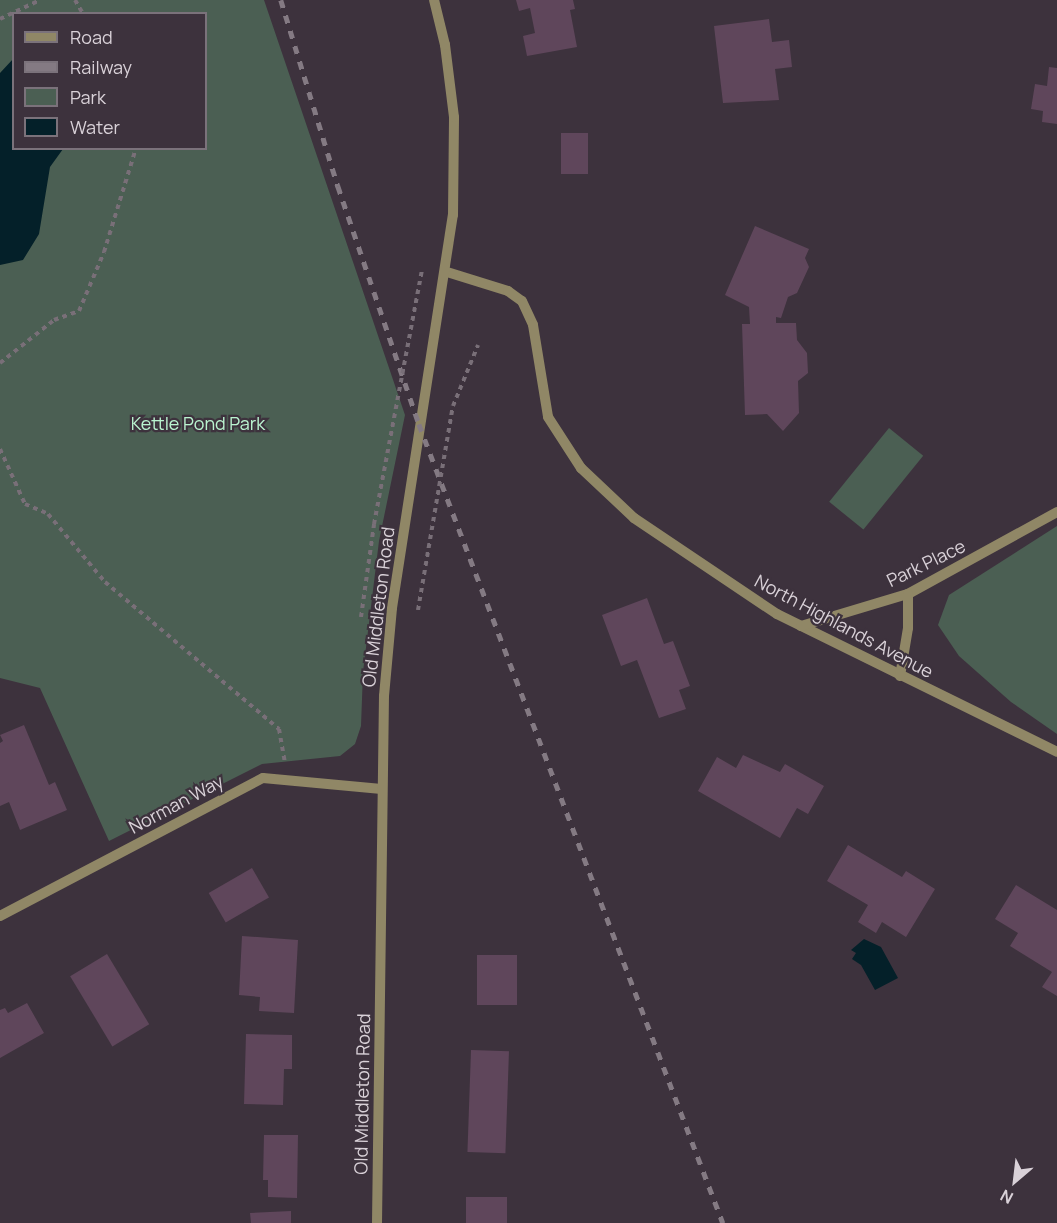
<!DOCTYPE html>
<html>
<head>
<meta charset="utf-8">
<style>
	body { margin:0 }
	#map { position:relative; width:1057px; height:1223px; overflow:hidden; background:#3d323d; font-family:Manrope,sans-serif }
	div>[style] { position:absolute }
	.green>* { inset:0; background:#4b5f53; transform-origin:0 0 }
	.water>* { inset:0; background:#042029 }
	.building>* { inset:0; background:#5f465b; transform-origin:0 0 }
	.path>* { height:4px; margin-top:-2px; transform-origin:0; background:repeating-linear-gradient(90deg,#796f78 0 4.5px,transparent 0 9px) }
	.minor>* { height:10px; margin:-5px; padding:0 5px; transform-origin:5px; border-radius:5px; background:#908766 }
	.rail>* { height:4.5px; margin-top:-2.25px; transform-origin:0; background:repeating-linear-gradient(90deg,#847a83 0 8px,transparent 0 16px) }
	.path-bridge>* { height:4px; margin-top:-2px; transform-origin:0; background:repeating-linear-gradient(90deg,#796f78 0 4.5px,transparent 0 9px) }
	span { translate:-50% -50%; white-space:nowrap; text-align:center; line-height:1.15; -webkit-text-stroke:4.5px #3d323d; paint-order:stroke }
	.park-label { font-size:18px; color:#baf4d0 }
	.street-label { font-size:18px; color:#d9d1d8 }
	.legend { position:absolute; left:12px; top:12px; width:195px; height:138px; box-sizing:border-box; background:#3d323d; border:2px solid #7b727b; margin:0; padding:8px 10px; list-style:none; font-size:18px; color:#d9d1d8 }
	.legend li { display:flex; align-items:center; gap:12px; height:30px }
	.legend b { width:30px; border:2px solid #7b727b }
	.north { position:absolute; left:985px; top:1151px; width:60px; height:60px; -webkit-text-stroke:4px #3d323d; paint-order:stroke; rotate:208deg; font-size:16px; font-weight:700; line-height:24px; text-align:center; color:#d9d1d8 }
	.north::after { content:''; display:block; margin:auto; width:21px; height:27px; background:#d9d1d8; clip-path:polygon(50% 0,100% 100%,50% 72%,0 100%) }
</style>
</head>
<body>
<div id="map">
	<div class="green">
		<i style="clip-path:polygon(evenodd,0 0,264px 0,405px 415px,379px 541px,363px 672px,361px 726px,355px 744px,340px 756px,262px 764px,109px 841px,40px 688px,0 678px,0 0,14px 14px,206px 14px,206px 148px,14px 148px,14px 14px)"></i>
		<i style="left:889px;top:428px;width:44px;height:95px;rotate:39deg"></i>
		<i style="clip-path:polygon(1057px 526px,1057px 734px,1011px 702px,959px 656px,938px 625px,949px 595px)"></i>
	</div>
	<div class="water">
		<i style="clip-path:polygon(13px 59px,14px 148px,63px 149px,50px 167px,39px 234px,23px 260px,0 265px,0 73px)"></i>
		<i style="clip-path:polygon(864px 939px,881px 947px,898px 978px,875px 990px,861px 965px,852px 959px,856px 953px,851px 950px)"></i>
	</div>
	<div class="building">
		<i style="clip-path:polygon(516px 0,573px 0,575px 9px,570px 10px,577px 47px,527px 56px,523px 36px,535px 33px,530px 8px,519px 11px)"></i>
		<i style="clip-path:polygon(769px 19px,772px 42px,789px 40px,792px 67px,775px 69px,779px 100px,723px 103px,714px 26px)"></i>
		<i style="clip-path:polygon(1049px 67px,1057px 68px,1057px 124px,1042px 122px,1043px 111px,1031px 109px,1035px 84px,1047px 86px)"></i>
		<i style="left:561px;top:133px;width:27px;height:41px"></i>
		<i style="clip-path:polygon(755px 226px,809px 249px,805px 258px,809px 267px,797px 293px,788px 297px,781px 318px,776px 317px,776px 323px,796px 323px,797px 340px,807px 353px,808px 373px,798px 381px,799px 413px,783px 431px,767px 414px,745px 415px,742px 324px,750px 324px,749px 307px,725px 295px)"></i>
		<i style="clip-path:polygon(647px 598px,664px 644px,673px 641px,690px 686px,679px 690px,686px 709px,659px 718px,637px 660px,621px 666px,602px 615px)"></i>
		<i style="clip-path:polygon(24px 725px,49px 785px,55px 782px,67px 810px,20px 830px,9px 802px,0 806px,0 743px,3px 741px,0 735px)"></i>
		<i style="clip-path:polygon(743px 755px,780px 772px,785px 764px,824px 786px,808px 814px,797px 808px,780px 838px,698px 791px,717px 757px,736px 768px)"></i>
		<i style="clip-path:polygon(848px 845px,902px 877px,906px 871px,935px 889px,906px 937px,882px 922px,876px 933px,858px 922px,868px 905px,827px 881px)"></i>
		<i style="left:252px;top:868px;width:34px;height:50px;rotate:60deg"></i>
		<i style="clip-path:polygon(1016px 885px,1057px 910px,1057px 996px,1042px 987px,1052px 972px,1010px 946px,1018px 933px,995px 919px)"></i>
		<i style="clip-path:polygon(242px 936px,298px 940px,294px 1013px,259px 1011px,260px 997px,239px 995px)"></i>
		<i style="left:107px;top:954px;width:82px;height:43px;rotate:59deg"></i>
		<i style="left:477px;top:955px;width:40px;height:50px"></i>
		<i style="clip-path:polygon(27px 1003px,44px 1033px,0 1058px,0 1010px,5px 1008px,8px 1013px)"></i>
		<i style="clip-path:polygon(246px 1034px,292px 1035px,292px 1069px,284px 1069px,283px 1105px,244px 1104px)"></i>
		<i style="left:471px;top:1050px;width:38px;height:102px;rotate:2deg"></i>
		<i style="clip-path:polygon(264px 1135px,298px 1135px,297px 1198px,268px 1197px,268px 1180px,263px 1180px)"></i>
		<i style="left:466px;top:1197px;width:41px;height:26px"></i>
		<i style="clip-path:polygon(291px 1211px,291px 1223px,251px 1223px,250px 1213px)"></i>
	</div>
	<div class="path">
		<i style="left:75px;top:0;width:16px;rotate:60deg"></i>
		<i style="left:0;top:19px;width:44px;rotate:-25.4deg"></i>
		<i style="left:0;top:363px;width:69px;rotate:-38.5deg"></i>
		<i style="left:54px;top:320px;width:27px;rotate:-20deg"></i>
		<i style="left:79px;top:311px;width:64px;rotate:-67deg"></i>
		<i style="left:104px;top:252px;width:109px;rotate:-72.9deg"></i>
		<i style="left:0;top:449px;width:60px;rotate:65.6deg"></i>
		<i style="left:25px;top:504px;width:25px;rotate:23deg"></i>
		<i style="left:48px;top:514px;width:89px;rotate:50deg"></i>
		<i style="left:105px;top:582px;width:228px;rotate:40.2deg"></i>
		<i style="left:279px;top:729px;width:34px;rotate:80deg"></i>
	</div>
	<div class="minor">
		<i style="left:447px;top:272px;width:64px;rotate:17.3deg"></i>
		<i style="left:508px;top:291px;width:17px;rotate:36deg"></i>
		<i style="left:522px;top:301px;width:26px;rotate:65deg"></i>
		<i style="left:533px;top:325px;width:93px;rotate:80.7deg"></i>
		<i style="left:548px;top:417px;width:61px;rotate:57.1deg"></i>
		<i style="left:581px;top:468px;width:73px;rotate:43.3deg"></i>
		<i style="left:634px;top:518px;width:172px;rotate:33.9deg"></i>
		<i style="left:777px;top:614px;width:312px;rotate:26.2deg"></i>
		<i style="left:801px;top:626px;width:112px;rotate:-16.7deg"></i>
		<i style="left:908px;top:594px;width:170px;rotate:-28.8deg"></i>
		<i style="left:900px;top:676px;width:49px;rotate:-80.5deg"></i>
		<i style="left:908px;top:628px;width:34px;rotate:-90deg"></i>
		<i style="left:0;top:916px;width:297px;rotate:-27.7deg"></i>
		<i style="left:263px;top:778px;width:119px;rotate:5.3deg"></i>
		<i style="left:377px;top:1223px;width:527px;rotate:-89.24deg"></i>
		<i style="left:384px;top:696px;width:88px;rotate:-84.8deg"></i>
		<i style="left:392px;top:608px;width:398px;rotate:-81.2deg"></i>
		<i style="left:453px;top:215px;width:98px;rotate:-89.4deg"></i>
		<i style="left:454px;top:117px;width:73px;rotate:-97.1deg"></i>
		<i style="left:445px;top:45px;width:46px;rotate:-103.7deg"></i>
	</div>
	<div class="rail">
		<i style="left:281px;top:0;width:195px;rotate:73deg"></i>
		<i style="left:338px;top:186px;width:251px;rotate:71.2deg"></i>
		<i style="left:419px;top:424px;width:855px;rotate:69.17deg"></i>
	</div>
	<div class="path-bridge">
		<i style="left:418px;top:610px;width:207px;rotate:-80.3deg"></i>
		<i style="left:453px;top:406px;width:66px;rotate:-67.7deg"></i>
		<i style="left:361px;top:617px;width:94px;rotate:-82deg"></i>
		<i style="left:374px;top:524px;width:258px;rotate:-79.3deg"></i>
	</div>
	<div class="park-label">
		<span style="left:198px;top:423px">Kettle Pond Park</span>
	</div>
	<div class="street-label">
		<span style="left:926px;top:563px;rotate:-26deg">Park Place</span>
		<span style="left:378px;top:607px;rotate:-83deg">Old Middleton Road</span>
		<span style="left:844px;top:626px;rotate:28deg">North Highlands Avenue</span>
		<span style="left:176px;top:804px;rotate:-28deg">Norman Way</span>
		<span style="left:362px;top:1094px;rotate:-89deg">Old Middleton Road</span>
	</div>
	<ul class="legend">
	<li><b style="height:8px;background:#908766"></b>Road</li>
	<li><b style="height:8px;background:#847a83"></b>Railway</li>
	<li><b style="height:16px;background:#4b5f53"></b>Park</li>
	<li><b style="height:16px;background:#042029"></b>Water</li>
	</ul>
	<div class="north">N</div>
</div>
</body>
</html>
